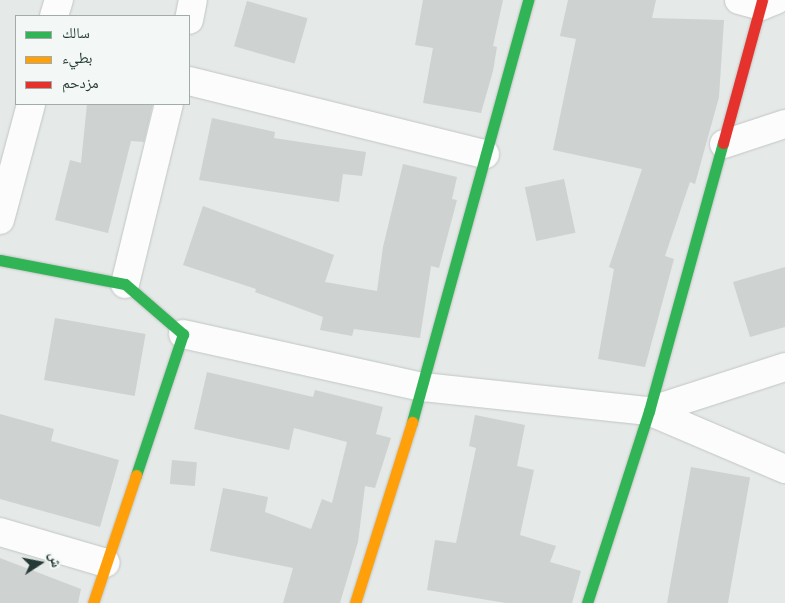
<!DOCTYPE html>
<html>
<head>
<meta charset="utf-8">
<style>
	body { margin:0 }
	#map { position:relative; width:785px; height:603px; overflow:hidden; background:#e5e9e7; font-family:Karla,"Noto Naskh Arabic",sans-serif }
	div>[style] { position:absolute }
	.building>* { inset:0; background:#ced2d0; transform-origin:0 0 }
	.roads { filter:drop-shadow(0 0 1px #c2c6c4) drop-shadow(0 0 1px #c2c6c4) }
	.street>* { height:28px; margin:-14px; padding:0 14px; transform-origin:14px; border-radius:14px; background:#fbfcfb }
	.fast>* { height:11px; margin:-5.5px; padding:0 5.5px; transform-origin:5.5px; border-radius:5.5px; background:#30b455 }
	.slow>* { height:11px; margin:-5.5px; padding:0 5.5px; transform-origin:5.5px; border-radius:5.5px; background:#ff9f0a }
	.jam>* { height:11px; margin:-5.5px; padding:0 5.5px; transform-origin:5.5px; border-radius:5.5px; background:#e5322d }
	span { translate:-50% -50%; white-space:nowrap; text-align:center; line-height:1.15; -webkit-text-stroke:4px #f3f8f6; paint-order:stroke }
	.legend { position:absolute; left:15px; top:15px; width:175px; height:90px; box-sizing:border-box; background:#f3f8f6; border:1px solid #a1aca9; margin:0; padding:6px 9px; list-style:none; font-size:15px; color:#253a36 }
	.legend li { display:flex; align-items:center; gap:10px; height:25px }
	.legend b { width:25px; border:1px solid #a1aca9 }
	.north { position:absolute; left:15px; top:538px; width:50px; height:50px; -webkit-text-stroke:4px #f3f8f6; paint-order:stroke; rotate:79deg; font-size:14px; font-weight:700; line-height:20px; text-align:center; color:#253a36 }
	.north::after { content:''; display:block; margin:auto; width:18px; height:22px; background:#253a36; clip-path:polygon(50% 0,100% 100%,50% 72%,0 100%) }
</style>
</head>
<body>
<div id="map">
	<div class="building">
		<i style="clip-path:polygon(423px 0,503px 0,493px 46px,497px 47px,493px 71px,481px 113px,423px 103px,433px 48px,415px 45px)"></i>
		<i style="clip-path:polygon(568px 0,656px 0,652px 18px,724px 20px,719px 97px,695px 184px,690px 182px,665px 256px,674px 259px,645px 367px,598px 359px,614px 269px,609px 267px,642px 169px,553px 150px,576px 39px,560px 36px)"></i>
		<i style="left:247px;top:1px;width:63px;height:47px;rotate:16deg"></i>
		<i style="clip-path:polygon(87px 104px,153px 104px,144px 142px,131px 141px,108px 233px,55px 220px,70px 160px,81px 163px)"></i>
		<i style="clip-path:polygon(212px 118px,275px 132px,274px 138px,366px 152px,362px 176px,343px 174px,339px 202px,199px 180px)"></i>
		<i style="clip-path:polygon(403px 164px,457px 177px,452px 199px,457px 200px,439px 268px,431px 266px,420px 338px,354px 329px,352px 336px,320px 330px,323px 317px,255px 292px,256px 289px,183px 265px,203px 206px,334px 255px,325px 282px,377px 291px,383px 247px)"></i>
		<i style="left:564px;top:179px;width:55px;height:40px;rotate:78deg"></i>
		<i style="clip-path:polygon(785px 267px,785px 327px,750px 337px,733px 282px)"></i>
		<i style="left:55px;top:318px;width:92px;height:63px;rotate:10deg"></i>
		<i style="clip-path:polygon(207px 372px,313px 397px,315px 390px,383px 407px,376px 434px,391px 438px,375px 488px,365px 486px,358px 542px,340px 603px,283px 603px,293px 568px,210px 551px,223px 488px,268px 497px,265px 512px,311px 529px,322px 499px,332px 503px,347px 442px,294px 428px,289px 450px,194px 429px)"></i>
		<i style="clip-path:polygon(0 414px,54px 429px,51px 441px,119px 460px,100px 527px,0 499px)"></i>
		<i style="clip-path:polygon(475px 415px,525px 425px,517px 466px,534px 470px,520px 535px,556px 546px,550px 562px,581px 571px,572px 603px,506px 603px,427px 590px,435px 540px,456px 543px,476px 448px,469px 446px)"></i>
		<i style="left:172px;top:460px;width:25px;height:24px;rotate:5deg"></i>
		<i style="left:691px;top:467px;width:60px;height:138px;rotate:10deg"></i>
		<i style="clip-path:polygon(0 558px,81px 589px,78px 603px,0 603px)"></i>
	</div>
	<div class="roads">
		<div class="street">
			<i style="left:739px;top:0;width:23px;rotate:15deg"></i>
			<i style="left:761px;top:6px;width:16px;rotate:-22deg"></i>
			<i style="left:54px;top:16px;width:17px;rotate:-73deg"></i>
			<i style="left:189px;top:20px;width:20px;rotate:-79deg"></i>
			<i style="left:189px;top:81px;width:305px;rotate:13.9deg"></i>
			<i style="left:724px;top:144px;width:64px;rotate:-18.2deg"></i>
			<i style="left:0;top:220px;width:120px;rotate:-75deg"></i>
			<i style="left:125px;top:284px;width:185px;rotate:-76.3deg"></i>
			<i style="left:183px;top:334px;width:246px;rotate:12.5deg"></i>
			<i style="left:423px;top:387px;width:227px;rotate:6.1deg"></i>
			<i style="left:649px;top:411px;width:143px;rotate:-17.9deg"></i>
			<i style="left:649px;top:411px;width:148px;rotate:23.1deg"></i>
			<i style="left:0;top:532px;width:110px;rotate:16.3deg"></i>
		</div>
		<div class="fast">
			<i style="left:0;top:260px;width:127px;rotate:10.9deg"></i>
			<i style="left:125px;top:284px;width:77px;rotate:40.8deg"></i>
			<i style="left:183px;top:334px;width:149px;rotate:108.4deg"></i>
			<i style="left:412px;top:422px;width:438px;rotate:-74.6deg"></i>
			<i style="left:587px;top:603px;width:202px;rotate:-72.1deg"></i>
			<i style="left:649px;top:411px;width:278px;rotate:-74.6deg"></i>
		</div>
		<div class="slow">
			<i style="left:93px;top:603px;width:135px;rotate:-71.4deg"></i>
			<i style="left:355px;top:603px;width:190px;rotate:-72.5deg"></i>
		</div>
		<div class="jam">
			<i style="left:723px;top:143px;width:148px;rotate:-74.7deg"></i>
		</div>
	</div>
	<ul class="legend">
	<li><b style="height:6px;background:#30b455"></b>سالك</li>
	<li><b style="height:6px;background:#ff9f0a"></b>بطيء</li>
	<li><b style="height:6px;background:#e5322d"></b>مزدحم</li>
	</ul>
	<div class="north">ش</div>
</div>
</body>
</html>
